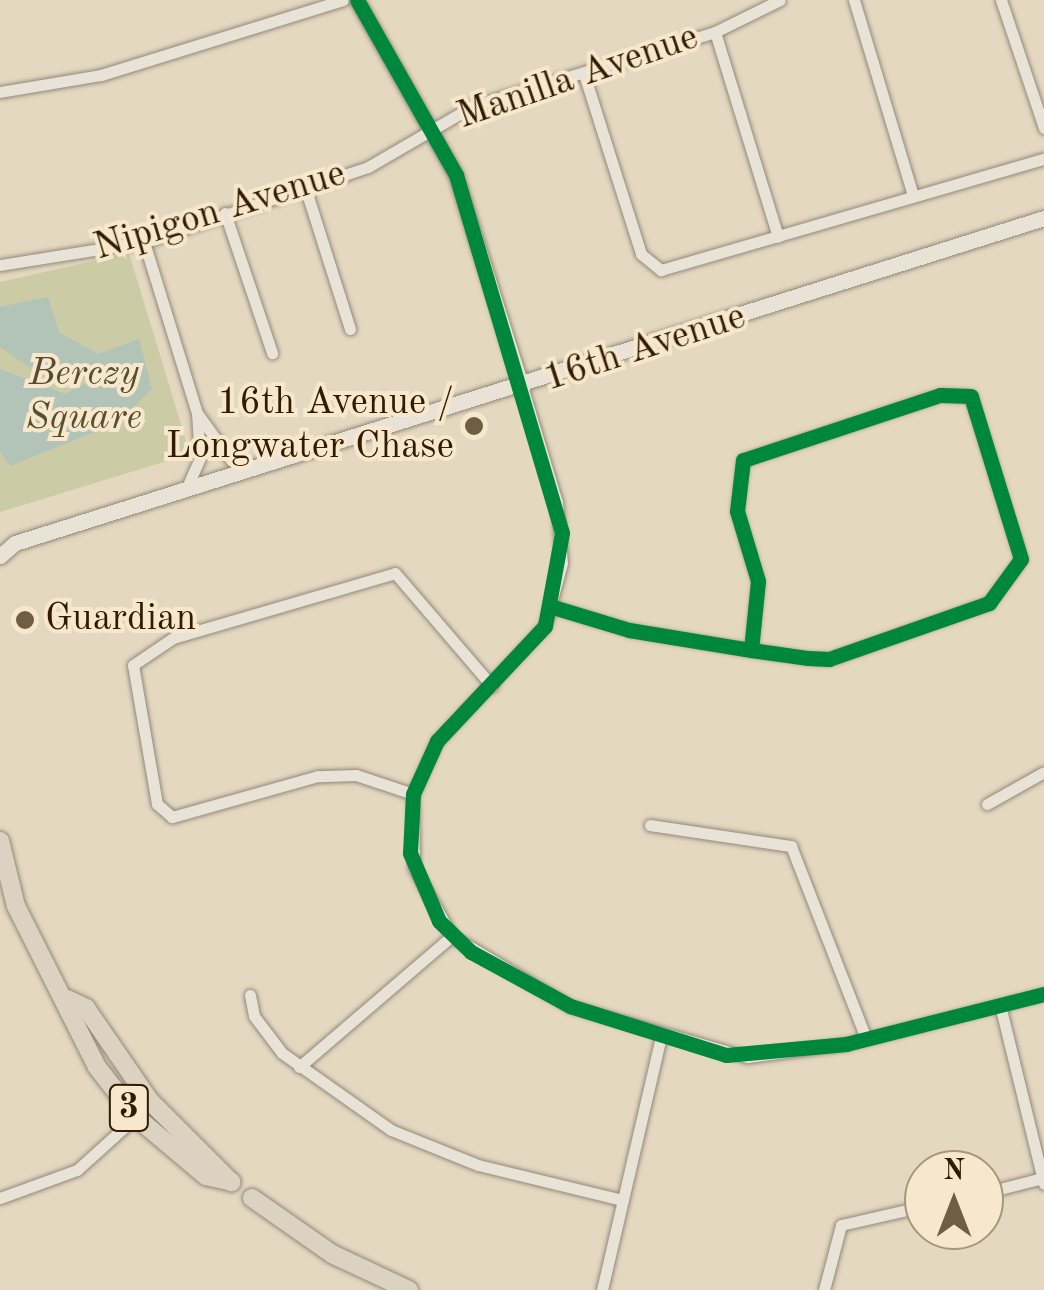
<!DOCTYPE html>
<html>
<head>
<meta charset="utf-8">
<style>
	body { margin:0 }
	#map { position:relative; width:1044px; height:1290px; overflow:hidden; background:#e4d8c1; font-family:"Old Standard TT",serif }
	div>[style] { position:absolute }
	.green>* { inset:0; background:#cbcba6 }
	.water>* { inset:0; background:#b2c3b7 }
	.roads { filter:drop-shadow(0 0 2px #938979) drop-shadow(0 0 2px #938979) }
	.minor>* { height:11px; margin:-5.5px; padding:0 5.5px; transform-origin:5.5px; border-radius:5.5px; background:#e8e2d7 }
	.tertiary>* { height:14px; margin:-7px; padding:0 7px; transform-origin:7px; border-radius:7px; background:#e8e2d7 }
	.secondary>* { height:15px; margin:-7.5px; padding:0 7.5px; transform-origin:7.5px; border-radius:7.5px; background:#e8e2d7 }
	.primary>* { height:18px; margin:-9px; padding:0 9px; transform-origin:9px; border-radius:9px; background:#dcd2c2 }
	.cycleway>* { height:15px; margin:-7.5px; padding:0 7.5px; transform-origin:7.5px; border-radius:7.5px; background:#00873e }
	.dots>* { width:28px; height:28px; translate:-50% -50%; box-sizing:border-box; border:5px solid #f7e8cd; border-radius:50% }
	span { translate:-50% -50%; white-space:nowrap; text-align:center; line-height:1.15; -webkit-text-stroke:8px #f7e8cd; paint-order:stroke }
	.shield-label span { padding:2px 8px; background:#f7e8cd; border:2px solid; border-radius:8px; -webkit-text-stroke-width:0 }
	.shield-label { font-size:35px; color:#311c01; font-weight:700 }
	.street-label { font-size:38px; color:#311c01 }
	.park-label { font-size:38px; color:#594e2c; font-style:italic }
	.poi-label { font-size:38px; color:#311c01 }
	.right { translate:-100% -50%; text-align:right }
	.left { translate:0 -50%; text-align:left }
	.north { position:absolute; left:904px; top:1150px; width:100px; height:100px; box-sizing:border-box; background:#f7e8cd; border:2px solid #a8967b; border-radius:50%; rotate:0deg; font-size:28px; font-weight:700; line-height:40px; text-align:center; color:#311c01 }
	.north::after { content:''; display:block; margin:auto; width:35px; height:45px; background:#705e44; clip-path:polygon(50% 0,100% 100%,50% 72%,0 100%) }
</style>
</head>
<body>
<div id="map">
	<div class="green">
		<i style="clip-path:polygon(129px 253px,190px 454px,0 512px,0 282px)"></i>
	</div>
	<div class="water">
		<i style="clip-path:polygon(48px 297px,59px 332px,98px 354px,139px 339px,152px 389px,117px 423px,10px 466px,0 451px,0 369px,65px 394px,91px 381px,77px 370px,29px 367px,0 347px,0 307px)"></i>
	</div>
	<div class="roads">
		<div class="minor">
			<i style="left:854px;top:0;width:205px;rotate:73.2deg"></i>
			<i style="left:1001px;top:0;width:135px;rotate:71.4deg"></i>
			<i style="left:715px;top:32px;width:214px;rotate:72.9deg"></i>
			<i style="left:584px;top:74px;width:189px;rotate:72.4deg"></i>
			<i style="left:641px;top:254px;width:26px;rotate:39deg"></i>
			<i style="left:661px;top:270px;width:399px;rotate:-16.2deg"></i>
			<i style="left:0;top:92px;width:102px;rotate:-9.6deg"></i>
			<i style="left:101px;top:75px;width:253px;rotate:-17.2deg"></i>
			<i style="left:305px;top:187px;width:149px;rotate:72.4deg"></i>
			<i style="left:225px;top:213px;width:148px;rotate:71.4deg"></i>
			<i style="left:144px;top:242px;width:179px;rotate:72.8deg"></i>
			<i style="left:197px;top:413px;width:45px;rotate:86.2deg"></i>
			<i style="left:200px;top:458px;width:35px;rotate:114deg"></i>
			<i style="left:0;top:265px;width:146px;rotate:-9.1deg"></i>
			<i style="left:144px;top:242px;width:236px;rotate:-18.5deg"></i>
			<i style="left:368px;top:167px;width:121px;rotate:-30.2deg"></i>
			<i style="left:473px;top:106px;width:253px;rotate:-17deg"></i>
			<i style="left:715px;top:32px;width:72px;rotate:-26.2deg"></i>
			<i style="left:523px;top:389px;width:118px;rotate:73.3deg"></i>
			<i style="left:557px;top:502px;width:61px;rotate:85.3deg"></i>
			<i style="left:562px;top:563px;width:65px;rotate:105.1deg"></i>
			<i style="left:545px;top:626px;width:158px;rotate:133.2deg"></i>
			<i style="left:437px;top:741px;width:58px;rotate:114.4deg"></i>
			<i style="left:413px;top:794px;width:74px;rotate:89.2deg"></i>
			<i style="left:414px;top:868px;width:78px;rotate:60.8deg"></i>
			<i style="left:452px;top:936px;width:137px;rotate:30.7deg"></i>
			<i style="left:570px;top:1006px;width:184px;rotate:16.1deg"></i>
			<i style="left:747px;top:1057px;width:100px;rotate:-7.5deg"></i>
			<i style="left:846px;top:1044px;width:204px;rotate:-14.2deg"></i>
			<i style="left:197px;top:413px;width:58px;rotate:54.1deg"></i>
			<i style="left:231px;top:460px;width:26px;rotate:13deg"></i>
			<i style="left:553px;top:607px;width:79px;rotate:16.8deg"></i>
			<i style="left:629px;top:630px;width:124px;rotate:9.3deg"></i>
			<i style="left:751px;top:650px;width:58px;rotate:8deg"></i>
			<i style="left:808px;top:658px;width:21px;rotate:3deg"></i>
			<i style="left:829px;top:659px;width:170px;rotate:-19.3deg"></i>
			<i style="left:989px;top:603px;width:54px;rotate:-54deg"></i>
			<i style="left:1021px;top:559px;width:170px;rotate:-107.1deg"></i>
			<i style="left:971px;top:396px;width:31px;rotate:-178deg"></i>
			<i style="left:940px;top:395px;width:207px;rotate:161.7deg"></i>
			<i style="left:743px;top:460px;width:51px;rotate:96.7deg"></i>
			<i style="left:737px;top:511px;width:73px;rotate:73.3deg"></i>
			<i style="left:758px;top:581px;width:69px;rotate:95.8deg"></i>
			<i style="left:413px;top:794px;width:60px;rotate:-161.6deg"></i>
			<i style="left:356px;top:775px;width:38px;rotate:178deg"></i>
			<i style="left:318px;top:776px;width:152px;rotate:164.3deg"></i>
			<i style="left:172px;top:817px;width:20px;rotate:-139deg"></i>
			<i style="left:157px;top:804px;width:141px;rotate:-99.8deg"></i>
			<i style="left:133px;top:665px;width:48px;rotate:-34deg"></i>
			<i style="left:173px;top:638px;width:231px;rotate:-16.3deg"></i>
			<i style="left:395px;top:573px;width:149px;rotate:49.4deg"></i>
			<i style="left:987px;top:804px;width:65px;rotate:-29.3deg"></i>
			<i style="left:650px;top:825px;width:143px;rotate:8.5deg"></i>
			<i style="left:791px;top:846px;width:206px;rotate:68.7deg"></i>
			<i style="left:250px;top:995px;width:21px;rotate:79deg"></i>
			<i style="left:254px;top:1016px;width:46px;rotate:52.9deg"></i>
			<i style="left:282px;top:1053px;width:133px;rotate:35.2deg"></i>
			<i style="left:391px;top:1130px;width:94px;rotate:21.9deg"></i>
			<i style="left:478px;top:1165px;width:149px;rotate:13.6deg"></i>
			<i style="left:1000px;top:1005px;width:184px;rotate:76.2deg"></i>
			<i style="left:299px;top:1067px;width:201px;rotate:-40.6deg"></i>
			<i style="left:984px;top:1193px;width:61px;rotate:-14.3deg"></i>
			<i style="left:0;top:1198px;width:82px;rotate:-20deg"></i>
			<i style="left:77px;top:1170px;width:84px;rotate:-42.1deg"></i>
			<i style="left:602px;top:1290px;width:261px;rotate:-76.9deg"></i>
			<i style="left:824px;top:1290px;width:67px;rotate:-75.3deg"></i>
			<i style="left:841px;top:1225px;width:85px;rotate:-12.9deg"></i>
		</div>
		<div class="tertiary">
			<i style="left:357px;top:0;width:201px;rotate:60.5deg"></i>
			<i style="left:456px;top:175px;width:224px;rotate:72.6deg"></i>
		</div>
		<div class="secondary">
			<i style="left:0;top:556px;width:20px;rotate:-41deg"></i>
			<i style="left:15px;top:543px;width:1079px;rotate:-17.53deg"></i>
		</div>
		<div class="primary">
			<i style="left:0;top:841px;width:67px;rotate:76.2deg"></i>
			<i style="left:16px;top:906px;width:180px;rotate:63.3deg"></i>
			<i style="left:97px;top:1067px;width:63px;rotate:52deg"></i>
			<i style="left:136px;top:1117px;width:92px;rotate:40.1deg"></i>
			<i style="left:206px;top:1176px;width:26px;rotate:13deg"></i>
			<i style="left:67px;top:999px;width:21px;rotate:25deg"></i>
			<i style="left:86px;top:1008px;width:113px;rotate:55.5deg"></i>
			<i style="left:150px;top:1101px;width:115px;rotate:45deg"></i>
			<i style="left:252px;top:1198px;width:98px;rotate:35deg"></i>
			<i style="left:332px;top:1254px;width:85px;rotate:25.1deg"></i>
		</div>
	</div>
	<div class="cycleway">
		<i style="left:357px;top:0;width:201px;rotate:60.5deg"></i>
		<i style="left:456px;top:175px;width:373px;rotate:73.5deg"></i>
		<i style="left:562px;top:533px;width:95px;rotate:100.4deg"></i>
		<i style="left:545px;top:626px;width:158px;rotate:133.2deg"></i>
		<i style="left:437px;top:741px;width:58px;rotate:114.4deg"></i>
		<i style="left:413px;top:794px;width:59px;rotate:92.9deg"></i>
		<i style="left:410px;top:853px;width:74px;rotate:66.9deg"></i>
		<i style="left:439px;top:921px;width:45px;rotate:44.1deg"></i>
		<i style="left:471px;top:952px;width:113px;rotate:28.6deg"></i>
		<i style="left:570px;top:1006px;width:164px;rotate:17.4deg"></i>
		<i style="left:726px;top:1055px;width:121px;rotate:-5.2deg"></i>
		<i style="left:846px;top:1044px;width:204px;rotate:-14.2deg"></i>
		<i style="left:553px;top:607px;width:79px;rotate:16.8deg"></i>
		<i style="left:629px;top:630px;width:124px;rotate:9.3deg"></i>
		<i style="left:751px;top:650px;width:58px;rotate:8deg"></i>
		<i style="left:808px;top:658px;width:21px;rotate:3deg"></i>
		<i style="left:829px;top:659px;width:170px;rotate:-19.3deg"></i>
		<i style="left:989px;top:603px;width:54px;rotate:-54deg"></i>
		<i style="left:1021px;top:559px;width:170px;rotate:-107.1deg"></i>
		<i style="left:971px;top:396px;width:31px;rotate:-178deg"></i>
		<i style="left:940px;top:395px;width:207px;rotate:161.7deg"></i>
		<i style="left:743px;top:460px;width:51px;rotate:96.7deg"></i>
		<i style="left:737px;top:511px;width:73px;rotate:73.3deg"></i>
		<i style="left:758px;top:581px;width:69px;rotate:95.8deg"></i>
	</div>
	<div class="dots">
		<i style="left:474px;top:426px;background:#705e44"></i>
		<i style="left:25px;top:620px;background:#705e44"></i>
	</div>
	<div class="shield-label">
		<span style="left:129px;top:1108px">3</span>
	</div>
	<div class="street-label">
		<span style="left:578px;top:78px;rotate:-19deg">Manilla Avenue</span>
		<span style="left:220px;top:212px;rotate:-17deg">Nipigon Avenue</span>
		<span style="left:645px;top:349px;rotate:-18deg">16th Avenue</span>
	</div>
	<div class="park-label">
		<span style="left:84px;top:397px">Berczy<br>Square</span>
	</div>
	<div class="poi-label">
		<span class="right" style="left:454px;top:426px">16th Avenue /<br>Longwater Chase</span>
		<span class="left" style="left:45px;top:620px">Guardian</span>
	</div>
	<div class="north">N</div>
</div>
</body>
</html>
